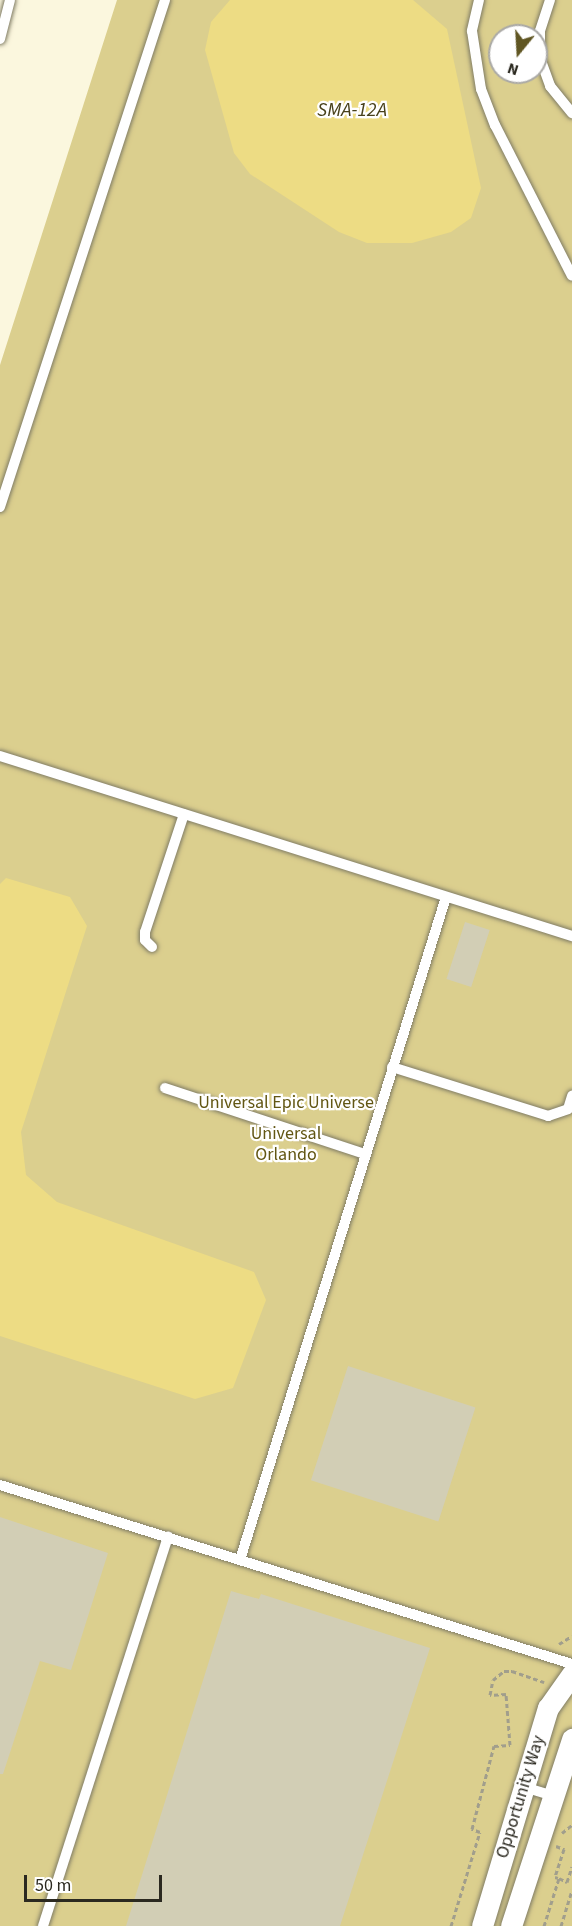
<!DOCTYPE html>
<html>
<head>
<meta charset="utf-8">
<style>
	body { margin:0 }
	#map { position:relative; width:572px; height:1926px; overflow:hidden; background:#fbf7de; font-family:"Source Sans 3",sans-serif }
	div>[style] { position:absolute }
	.green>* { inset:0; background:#dbcf8e }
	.water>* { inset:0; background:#eddc84 }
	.building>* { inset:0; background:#d2ceb5; transform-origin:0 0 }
	.path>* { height:3px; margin-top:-1.5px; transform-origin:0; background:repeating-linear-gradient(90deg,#a19e8c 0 4.5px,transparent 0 7.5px) }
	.roads { filter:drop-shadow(0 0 2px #807c65) drop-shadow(0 0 2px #807c65) }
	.lane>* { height:10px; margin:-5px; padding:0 5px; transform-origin:5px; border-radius:5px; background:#fff }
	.street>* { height:21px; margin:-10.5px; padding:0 10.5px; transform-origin:10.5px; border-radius:10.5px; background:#fff }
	span { translate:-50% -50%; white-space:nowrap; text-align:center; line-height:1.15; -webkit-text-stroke:4.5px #fff; paint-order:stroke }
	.park-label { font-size:18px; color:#625613 }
	.street-label { font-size:18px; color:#2b2920 }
	.water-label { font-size:20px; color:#48411b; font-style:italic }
	.north { position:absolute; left:488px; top:24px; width:60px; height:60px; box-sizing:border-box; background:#fff; border:2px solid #aaa9a6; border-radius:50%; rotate:198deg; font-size:16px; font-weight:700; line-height:24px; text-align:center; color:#2b2920 }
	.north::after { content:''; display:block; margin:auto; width:21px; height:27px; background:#605623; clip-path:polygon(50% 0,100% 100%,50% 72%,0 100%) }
	.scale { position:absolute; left:24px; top:1875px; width:138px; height:27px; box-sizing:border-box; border:3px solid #2b2920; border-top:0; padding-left:8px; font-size:18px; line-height:21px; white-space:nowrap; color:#2b2920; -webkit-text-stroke:4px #fff; paint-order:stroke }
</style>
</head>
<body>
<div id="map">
	<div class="green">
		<i style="clip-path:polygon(evenodd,117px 0,572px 0,572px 1926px,0 1926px,0 365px,117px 0,500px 36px,536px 36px,536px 72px,500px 72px,500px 36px)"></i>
	</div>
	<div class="water">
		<i style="clip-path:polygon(230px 0,413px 0,447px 29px,481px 188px,471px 218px,451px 232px,412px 243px,367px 243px,339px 232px,250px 174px,234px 153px,205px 50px,211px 22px)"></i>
		<i style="clip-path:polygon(6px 878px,70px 897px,87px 926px,21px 1132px,26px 1175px,57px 1202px,254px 1272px,266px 1300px,233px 1388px,195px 1399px,0 1336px,0 884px)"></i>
	</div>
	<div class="building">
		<i style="left:465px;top:922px;width:26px;height:60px;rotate:18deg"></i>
		<i style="left:348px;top:1366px;width:134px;height:120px;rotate:18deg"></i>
		<i style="clip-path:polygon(0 1517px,108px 1553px,71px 1670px,40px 1661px,3px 1774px,0 1774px)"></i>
		<i style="clip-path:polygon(231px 1591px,259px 1599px,261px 1594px,430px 1648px,340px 1926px,126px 1926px)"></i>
	</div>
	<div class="path">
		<i style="left:559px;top:1644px;width:15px;rotate:-32deg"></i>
		<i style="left:562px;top:1833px;width:13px;rotate:-39deg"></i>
		<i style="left:556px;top:1846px;width:9px;rotate:21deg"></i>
		<i style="left:564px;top:1849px;width:29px;rotate:108deg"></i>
		<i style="left:555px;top:1877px;width:3px;rotate:18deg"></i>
		<i style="left:451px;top:1926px;width:98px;rotate:-72.9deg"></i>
		<i style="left:480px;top:1832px;width:9px;rotate:-159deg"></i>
		<i style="left:472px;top:1829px;width:86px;rotate:-75.2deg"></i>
		<i style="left:494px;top:1746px;width:16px;rotate:-4deg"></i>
		<i style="left:510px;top:1745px;width:51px;rotate:-94.5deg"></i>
		<i style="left:506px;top:1694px;width:16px;rotate:176deg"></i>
		<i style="left:490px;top:1695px;width:15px;rotate:-79deg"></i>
		<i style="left:493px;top:1680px;width:14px;rotate:-39deg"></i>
		<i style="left:504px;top:1671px;width:8px"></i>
		<i style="left:512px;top:1671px;width:34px;rotate:19deg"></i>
		<i style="left:544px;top:1926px;width:50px;rotate:-72.6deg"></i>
		<i style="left:559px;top:1878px;width:9px;rotate:27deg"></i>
		<i style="left:567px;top:1882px;width:16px;rotate:-72deg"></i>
		<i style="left:561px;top:1926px;width:38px;rotate:-73deg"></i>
	</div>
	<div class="roads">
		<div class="lane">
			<i style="left:479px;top:0;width:32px;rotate:103deg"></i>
			<i style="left:472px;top:31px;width:59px;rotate:81.2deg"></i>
			<i style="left:481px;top:89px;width:39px;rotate:69deg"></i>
			<i style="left:495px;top:125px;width:169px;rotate:63deg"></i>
			<i style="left:550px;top:0;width:33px;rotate:108deg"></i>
			<i style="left:540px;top:31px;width:27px;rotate:90deg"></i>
			<i style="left:540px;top:58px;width:30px;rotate:70deg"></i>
			<i style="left:550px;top:86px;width:35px;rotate:51deg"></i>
			<i style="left:0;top:39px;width:40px;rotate:-75.6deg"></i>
			<i style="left:0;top:507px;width:533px;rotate:-71.97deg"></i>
			<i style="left:0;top:756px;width:600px;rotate:17.47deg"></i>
			<i style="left:152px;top:947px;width:10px;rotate:-135deg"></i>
			<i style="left:145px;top:940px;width:8px;rotate:-90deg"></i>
			<i style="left:145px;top:932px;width:124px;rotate:-71.7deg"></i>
			<i style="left:392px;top:1067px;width:164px;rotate:17.4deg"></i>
			<i style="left:548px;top:1116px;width:21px;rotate:-19deg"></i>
			<i style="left:568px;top:1109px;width:14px;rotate:-73deg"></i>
			<i style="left:165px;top:1088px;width:211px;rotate:18.3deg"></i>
			<i style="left:0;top:1485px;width:599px;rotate:17.38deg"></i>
			<i style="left:240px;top:1560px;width:694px;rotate:-72.74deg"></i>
			<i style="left:524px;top:1787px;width:30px;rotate:17deg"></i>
			<i style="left:43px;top:1926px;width:409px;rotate:-72.2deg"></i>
		</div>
		<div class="street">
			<i style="left:482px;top:1926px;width:228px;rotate:-73.2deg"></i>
			<i style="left:548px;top:1708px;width:42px;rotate:-54.8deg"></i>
			<i style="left:511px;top:1926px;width:197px;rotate:-71.9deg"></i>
		</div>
	</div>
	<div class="park-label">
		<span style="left:286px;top:1103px">Universal Epic Universe</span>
		<span style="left:286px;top:1145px">Universal<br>Orlando</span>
	</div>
	<div class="street-label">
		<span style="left:521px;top:1797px;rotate:-73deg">Opportunity Way</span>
	</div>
	<div class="water-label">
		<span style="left:352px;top:110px">SMA-12A</span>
	</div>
	<div class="north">N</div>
	<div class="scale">50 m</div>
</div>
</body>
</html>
